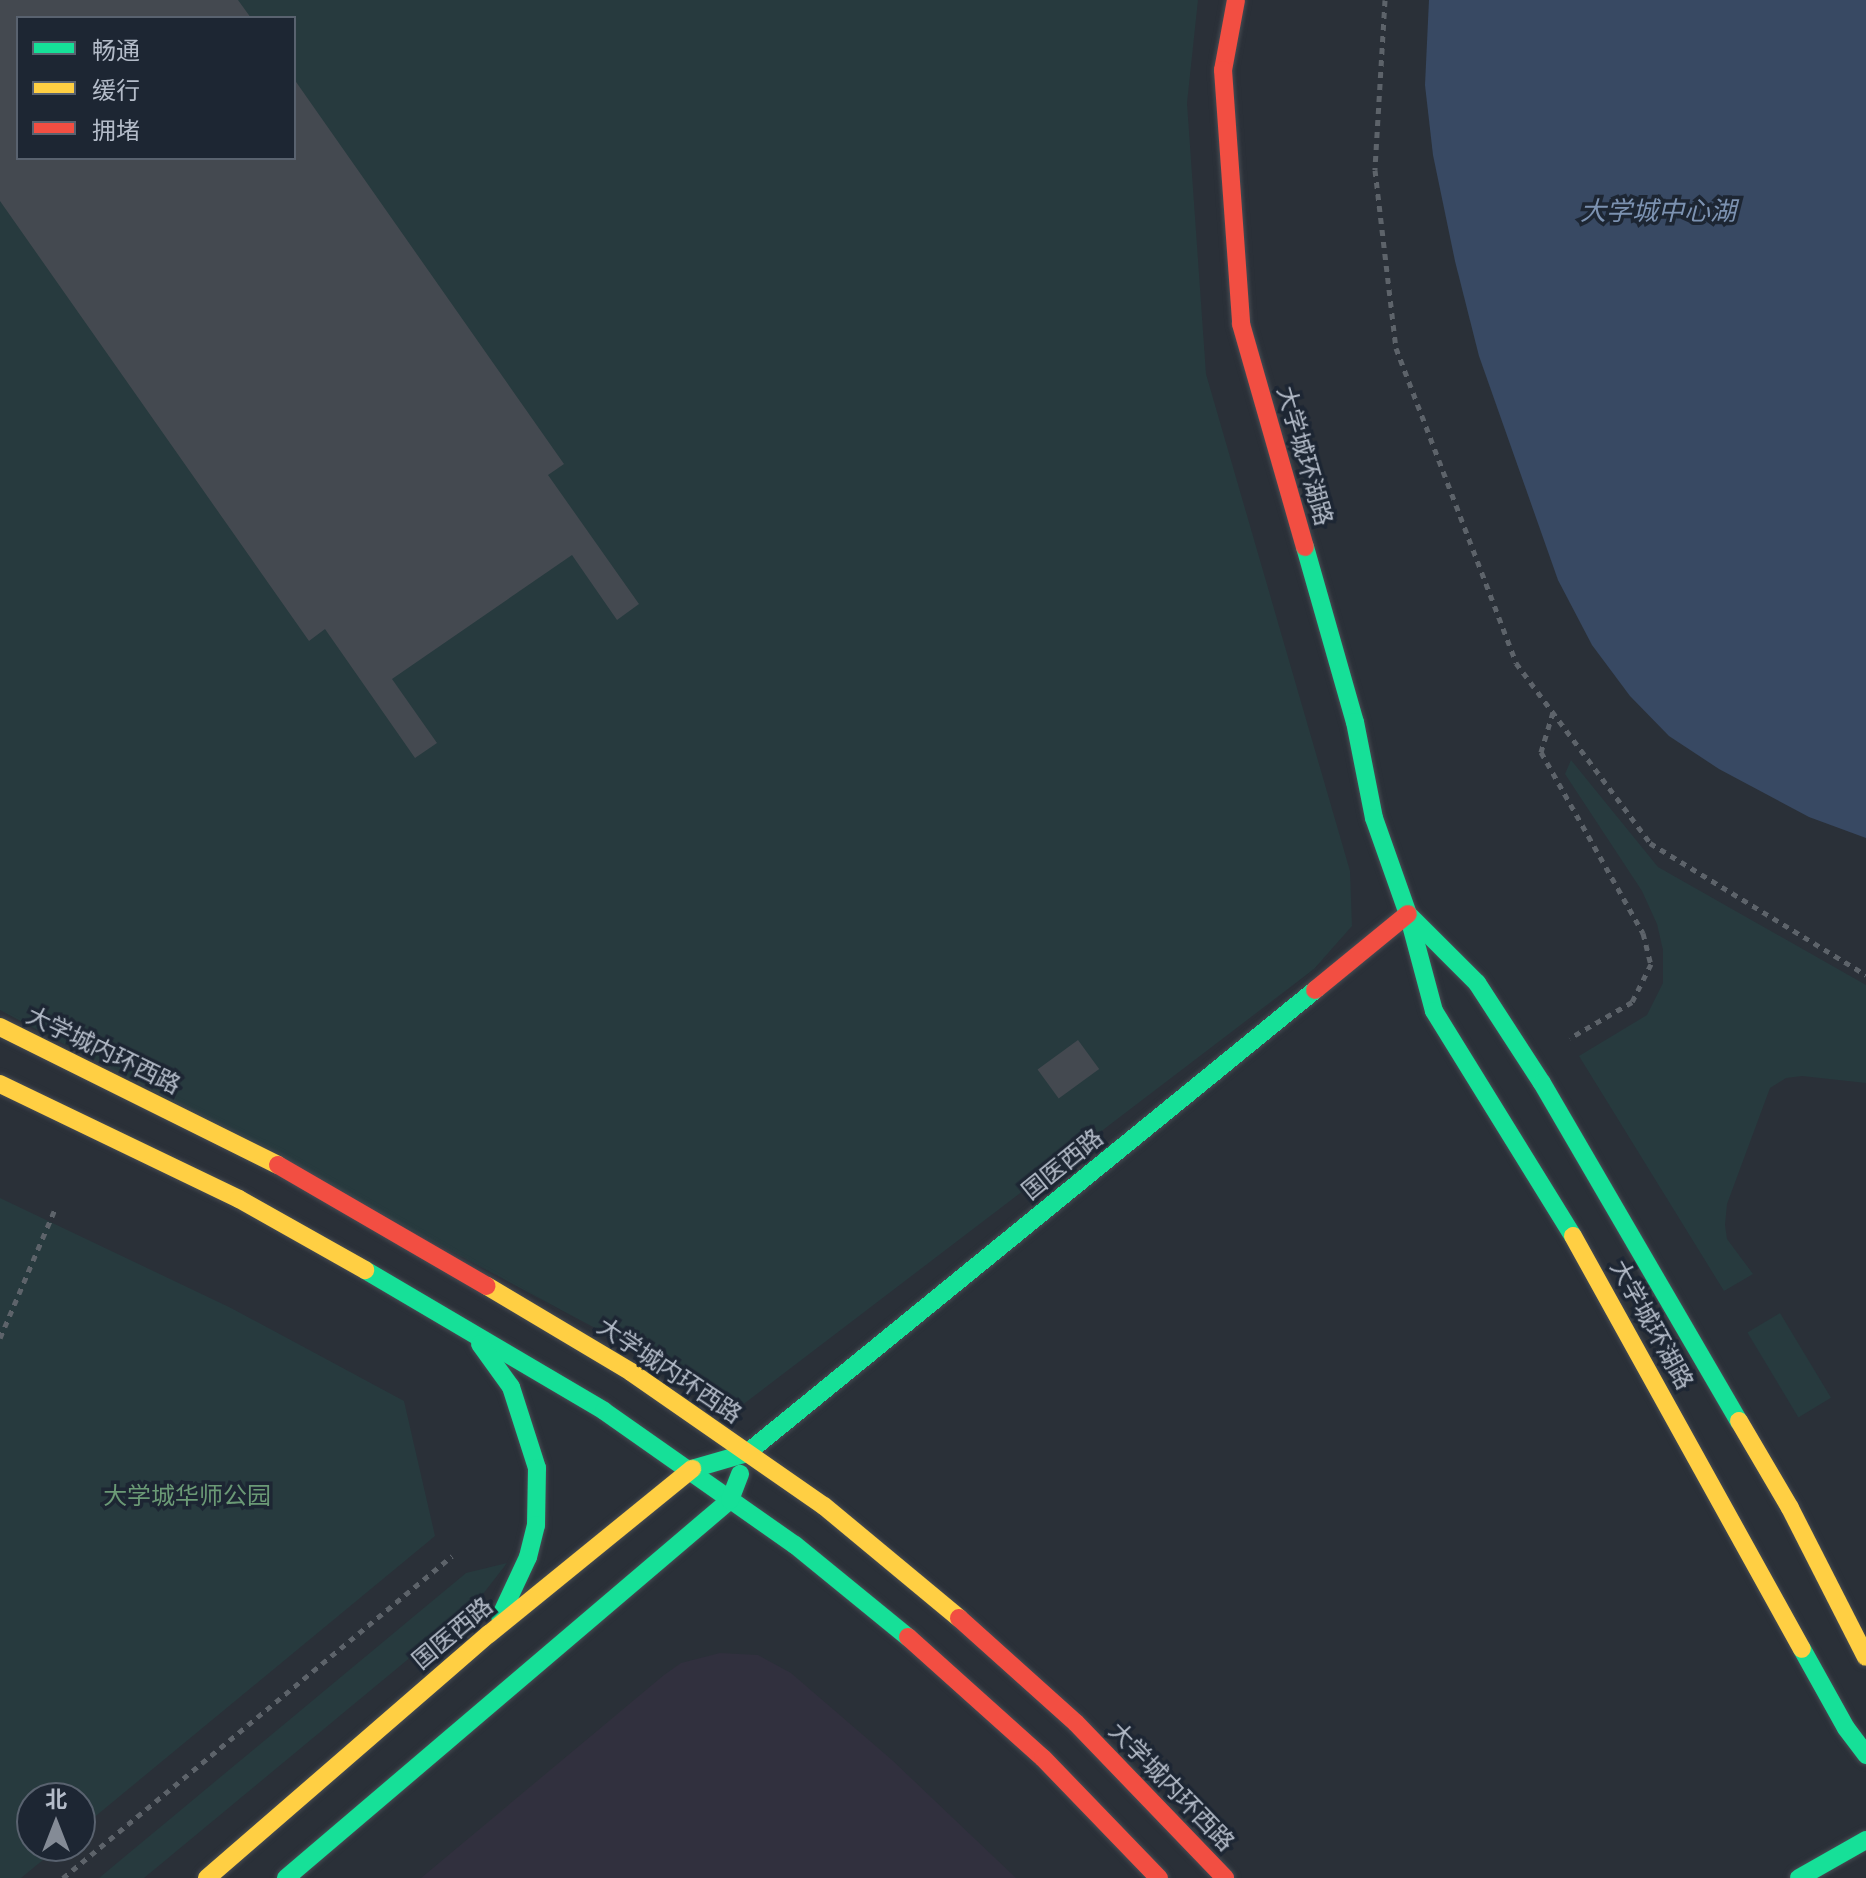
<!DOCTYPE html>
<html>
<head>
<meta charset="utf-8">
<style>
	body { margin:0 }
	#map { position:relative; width:1866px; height:1878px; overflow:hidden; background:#2a3038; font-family:"Fira Sans","Noto Sans SC",sans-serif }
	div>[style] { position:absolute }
	.medical>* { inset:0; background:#31303e }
	.green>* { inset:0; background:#273a3e; transform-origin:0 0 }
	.water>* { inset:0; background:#384963 }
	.building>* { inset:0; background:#444950; transform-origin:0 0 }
	.path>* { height:5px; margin-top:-2.5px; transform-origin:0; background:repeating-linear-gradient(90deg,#5d636a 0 6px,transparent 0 12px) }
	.roads { filter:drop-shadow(0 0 2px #484c53) drop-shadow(0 0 2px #484c53) }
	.fast>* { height:18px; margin:-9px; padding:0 9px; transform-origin:9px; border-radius:9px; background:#16e098 }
	.slow>* { height:18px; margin:-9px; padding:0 9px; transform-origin:9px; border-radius:9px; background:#ffcf43 }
	.jam>* { height:18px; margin:-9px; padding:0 9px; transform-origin:9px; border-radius:9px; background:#f24e42 }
	span { translate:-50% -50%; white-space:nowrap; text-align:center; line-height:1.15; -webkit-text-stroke:7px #1d2633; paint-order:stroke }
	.street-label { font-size:24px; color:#b4bcc9 }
	.park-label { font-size:24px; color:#6b9a76 }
	.water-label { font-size:26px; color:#7c92b1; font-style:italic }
	.legend { position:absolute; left:16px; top:16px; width:280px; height:144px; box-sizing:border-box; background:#1d2633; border:2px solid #59626f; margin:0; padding:10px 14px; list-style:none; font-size:24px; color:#b4bcc9 }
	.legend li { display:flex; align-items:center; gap:16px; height:40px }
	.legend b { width:40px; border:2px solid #59626f }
	.north { position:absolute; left:16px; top:1782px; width:80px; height:80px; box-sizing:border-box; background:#1d2633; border:2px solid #59626f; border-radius:50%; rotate:0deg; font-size:22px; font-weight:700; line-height:32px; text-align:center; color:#b4bcc9 }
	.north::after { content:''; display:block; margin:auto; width:28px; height:36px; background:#848b96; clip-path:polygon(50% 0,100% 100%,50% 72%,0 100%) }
</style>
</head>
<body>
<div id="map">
	<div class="medical">
		<i style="clip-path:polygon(720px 1653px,758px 1655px,791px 1673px,892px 1760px,1016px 1878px,421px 1878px,664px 1675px,681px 1663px)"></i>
	</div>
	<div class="green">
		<i style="clip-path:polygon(evenodd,0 0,1198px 0,1187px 103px,1206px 374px,1350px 871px,1352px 926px,1314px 969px,741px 1406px,0 1010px,0 0,18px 18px,294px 18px,294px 158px,18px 158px,18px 18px)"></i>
		<i style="clip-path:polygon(1571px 760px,1658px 867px,1866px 985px,1866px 1083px,1802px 1076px,1786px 1078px,1770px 1088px,1727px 1204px,1725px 1225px,1727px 1239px,1753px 1274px,1724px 1291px,1579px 1056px,1647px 1015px,1663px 983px,1663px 950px,1657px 924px,1642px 891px,1565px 774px)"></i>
		<i style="clip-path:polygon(0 1198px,231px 1308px,404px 1401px,435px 1536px,80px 1829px,80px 1798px,32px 1798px,32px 1846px,60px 1846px,21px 1878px,0 1878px)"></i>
		<i style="left:1780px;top:1313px;width:99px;height:38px;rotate:59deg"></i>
		<i style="clip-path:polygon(507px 1563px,476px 1603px,144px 1878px,99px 1878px,466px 1573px)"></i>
	</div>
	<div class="water">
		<i style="clip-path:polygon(1429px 0,1866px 0,1866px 838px,1809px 817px,1719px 769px,1669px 736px,1630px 696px,1592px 645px,1558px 580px,1479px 356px,1455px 261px,1433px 155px,1425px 85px)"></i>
	</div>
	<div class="building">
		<i style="clip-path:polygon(0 0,238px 0,251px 18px,18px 18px,18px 158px,294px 158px,294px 79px,564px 464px,548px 475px,639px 604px,617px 620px,572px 555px,392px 679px,437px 743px,415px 758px,325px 629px,309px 641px,0 201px)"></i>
		<i style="left:1078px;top:1040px;width:36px;height:50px;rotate:54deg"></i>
	</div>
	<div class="path">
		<i style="left:1385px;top:0;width:170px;rotate:93.4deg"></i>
		<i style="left:1375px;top:170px;width:179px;rotate:83.3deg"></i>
		<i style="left:1396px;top:348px;width:337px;rotate:69.1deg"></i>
		<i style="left:1516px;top:663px;width:224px;rotate:53.3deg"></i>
		<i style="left:1650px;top:843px;width:253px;rotate:31.4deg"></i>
		<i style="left:1553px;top:712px;width:42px;rotate:106.7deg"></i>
		<i style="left:1541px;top:752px;width:208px;rotate:60.6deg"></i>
		<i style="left:1643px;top:933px;width:32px;rotate:76deg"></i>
		<i style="left:1651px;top:964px;width:42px;rotate:116.6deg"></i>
		<i style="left:1632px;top:1002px;width:72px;rotate:149.9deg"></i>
		<i style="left:0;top:1338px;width:140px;rotate:-66.9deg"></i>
		<i style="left:63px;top:1878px;width:505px;rotate:-39.62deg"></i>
	</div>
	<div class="roads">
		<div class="fast">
			<i style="left:1305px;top:547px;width:182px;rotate:74.1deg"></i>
			<i style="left:1355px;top:722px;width:98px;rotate:78.8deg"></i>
			<i style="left:1374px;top:818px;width:102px;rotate:70.5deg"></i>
			<i style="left:1408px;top:914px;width:100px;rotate:75deg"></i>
			<i style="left:1434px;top:1011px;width:264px;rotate:58.3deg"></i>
			<i style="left:1410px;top:916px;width:95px;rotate:45deg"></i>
			<i style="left:1477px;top:983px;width:119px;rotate:57deg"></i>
			<i style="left:1542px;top:1083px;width:391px;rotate:59.8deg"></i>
			<i style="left:365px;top:1270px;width:277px;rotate:30.5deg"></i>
			<i style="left:604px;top:1411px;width:233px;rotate:35.1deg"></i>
			<i style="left:795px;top:1545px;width:146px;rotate:39.2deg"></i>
			<i style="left:480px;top:1344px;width:53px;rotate:54.2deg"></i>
			<i style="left:511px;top:1387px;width:85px;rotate:72.2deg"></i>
			<i style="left:537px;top:1468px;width:57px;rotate:91deg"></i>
			<i style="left:536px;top:1525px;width:33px;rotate:104deg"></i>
			<i style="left:528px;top:1557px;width:66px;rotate:115deg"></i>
			<i style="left:692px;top:1469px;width:57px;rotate:-16.2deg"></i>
			<i style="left:747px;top:1453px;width:733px;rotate:-39.18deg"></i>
			<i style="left:1802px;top:1649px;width:90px;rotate:60.9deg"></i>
			<i style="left:1846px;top:1728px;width:34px;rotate:53deg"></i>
			<i style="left:286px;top:1878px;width:583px;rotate:-40.41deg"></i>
			<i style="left:730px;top:1500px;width:28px;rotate:-69deg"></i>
			<i style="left:1799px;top:1878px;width:77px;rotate:-29.6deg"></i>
		</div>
		<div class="slow">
			<i style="left:0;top:1027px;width:310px;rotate:26.4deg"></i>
			<i style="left:0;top:1084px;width:265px;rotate:25.7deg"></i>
			<i style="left:239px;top:1199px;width:145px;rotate:29.4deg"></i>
			<i style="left:1573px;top:1236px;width:472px;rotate:61deg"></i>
			<i style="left:487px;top:1286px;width:168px;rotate:30.8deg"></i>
			<i style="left:631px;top:1372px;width:235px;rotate:34.8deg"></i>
			<i style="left:824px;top:1506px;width:175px;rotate:39.7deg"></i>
			<i style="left:1739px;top:1421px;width:101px;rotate:59.6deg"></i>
			<i style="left:1790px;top:1508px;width:167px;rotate:63deg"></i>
			<i style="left:207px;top:1878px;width:373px;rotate:-40.9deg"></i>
			<i style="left:489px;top:1634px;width:262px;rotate:-39.1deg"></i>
		</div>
		<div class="jam">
			<i style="left:1236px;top:0;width:71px;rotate:100.5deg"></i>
			<i style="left:1223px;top:70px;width:255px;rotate:85.9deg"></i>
			<i style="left:1241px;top:324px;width:232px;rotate:74deg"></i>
			<i style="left:1315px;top:990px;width:120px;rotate:-39.3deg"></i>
			<i style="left:278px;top:1165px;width:241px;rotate:30.1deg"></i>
			<i style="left:959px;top:1618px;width:157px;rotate:41.9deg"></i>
			<i style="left:1076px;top:1723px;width:215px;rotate:46.1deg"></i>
			<i style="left:908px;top:1637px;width:181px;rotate:41.9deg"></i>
			<i style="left:1043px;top:1758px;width:167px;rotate:46deg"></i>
		</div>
	</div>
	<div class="street-label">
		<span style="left:1304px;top:456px;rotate:74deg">大学城环湖路</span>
		<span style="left:103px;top:1051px;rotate:26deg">大学城内环西路</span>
		<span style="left:1063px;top:1165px;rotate:-39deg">国医西路</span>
		<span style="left:1651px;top:1325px;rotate:61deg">大学城环湖路</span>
		<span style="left:669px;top:1371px;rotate:34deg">大学城内环西路</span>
		<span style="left:453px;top:1634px;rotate:-40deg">国医西路</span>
		<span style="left:1171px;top:1787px;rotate:46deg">大学城内环西路</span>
	</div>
	<div class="park-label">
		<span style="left:187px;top:1497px">大学城华师公园</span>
	</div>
	<div class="water-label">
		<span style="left:1658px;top:212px">大学城中心湖</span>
	</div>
	<ul class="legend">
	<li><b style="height:10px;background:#16e098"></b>畅通</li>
	<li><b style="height:10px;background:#ffcf43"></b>缓行</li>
	<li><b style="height:10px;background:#f24e42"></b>拥堵</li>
	</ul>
	<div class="north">北</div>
</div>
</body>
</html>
